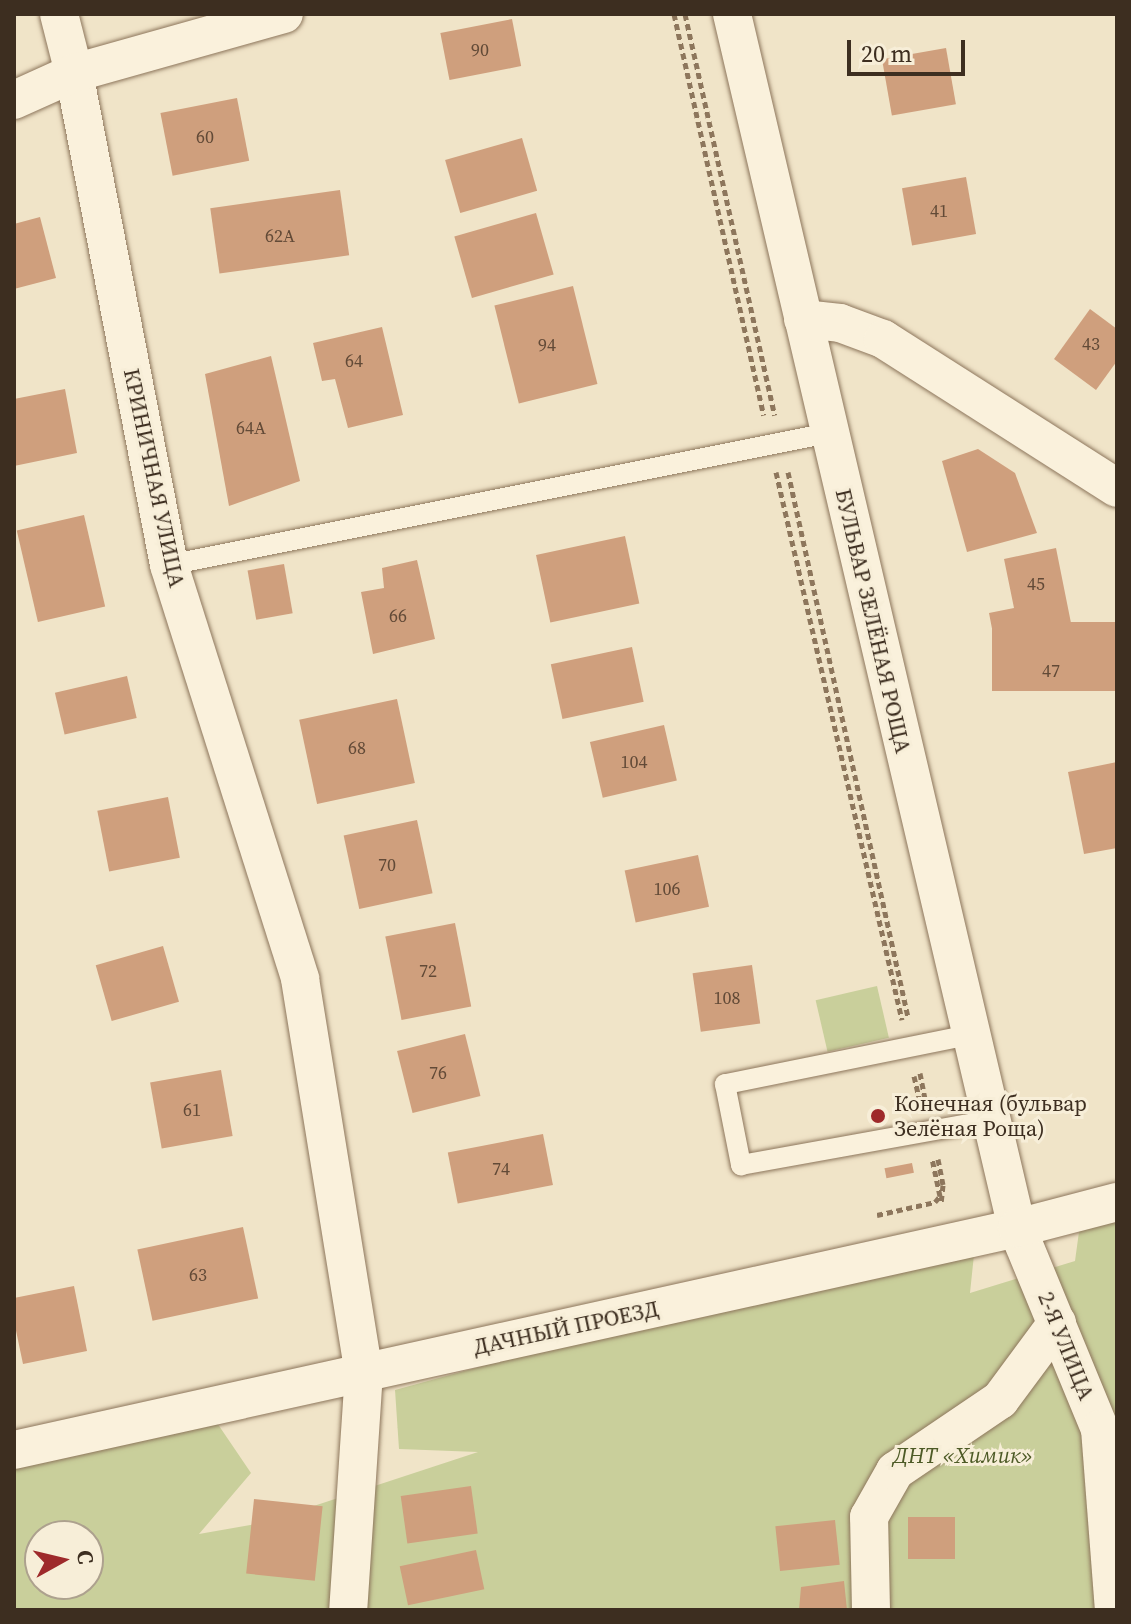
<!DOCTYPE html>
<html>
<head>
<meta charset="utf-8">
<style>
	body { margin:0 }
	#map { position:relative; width:1131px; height:1624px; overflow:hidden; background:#f0e4c8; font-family:"Source Serif 4",serif }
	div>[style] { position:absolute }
	.green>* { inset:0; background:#c9cf9b; transform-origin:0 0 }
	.building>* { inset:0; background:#cf9f7d; transform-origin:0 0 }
	.path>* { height:5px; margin-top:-2.5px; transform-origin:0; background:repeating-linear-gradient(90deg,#8d765c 0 6px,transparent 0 10px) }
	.roads { filter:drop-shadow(0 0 2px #8d765c) drop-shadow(0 0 2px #8d765c) }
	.lane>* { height:20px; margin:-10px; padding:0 10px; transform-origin:10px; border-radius:10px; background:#faf1dc }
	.street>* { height:38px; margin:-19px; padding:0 19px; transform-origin:19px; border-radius:19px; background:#faf1dc }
	.dots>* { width:22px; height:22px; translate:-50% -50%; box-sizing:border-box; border:4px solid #f7eed8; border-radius:50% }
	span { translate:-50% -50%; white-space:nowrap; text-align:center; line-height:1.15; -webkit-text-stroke:6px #f7eed8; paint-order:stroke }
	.number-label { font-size:18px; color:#624a37 }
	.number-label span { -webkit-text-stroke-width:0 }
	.street-label { font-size:22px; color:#3d2e20 }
	.poi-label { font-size:22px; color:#3d2e20 }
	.left { translate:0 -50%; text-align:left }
	.park-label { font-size:22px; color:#4d5a26; font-style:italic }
	.frame { position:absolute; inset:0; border:16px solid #3d2e20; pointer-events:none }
	.north { position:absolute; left:24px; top:1520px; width:80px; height:80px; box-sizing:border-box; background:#f7eed8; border:2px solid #ada18e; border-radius:50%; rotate:82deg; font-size:22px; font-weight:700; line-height:32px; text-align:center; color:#3d2e20 }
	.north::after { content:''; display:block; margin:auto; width:28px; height:36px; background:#9e2a2b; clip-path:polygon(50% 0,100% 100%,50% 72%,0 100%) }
	.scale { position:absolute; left:847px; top:40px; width:118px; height:36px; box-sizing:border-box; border:4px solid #3d2e20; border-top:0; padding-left:10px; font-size:24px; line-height:28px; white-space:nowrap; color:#3d2e20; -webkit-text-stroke:6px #f7eed8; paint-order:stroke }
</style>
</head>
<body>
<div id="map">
	<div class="green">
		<i style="left:877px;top:986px;width:53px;height:63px;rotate:77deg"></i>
		<i style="clip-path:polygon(evenodd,1117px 1208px,1117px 1610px,14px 1610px,14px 1458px,211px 1414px,251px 1473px,199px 1534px,262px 1523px,478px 1452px,399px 1449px,395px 1390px,955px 1237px,975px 1245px,970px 1293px,1075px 1261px,1081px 1217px,1117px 1208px,40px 1536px,88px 1536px,88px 1584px,40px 1584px,40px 1536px)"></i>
	</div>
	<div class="building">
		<i style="left:512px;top:19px;width:48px;height:73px;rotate:79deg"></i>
		<i style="left:946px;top:48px;width:57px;height:65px;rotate:80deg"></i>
		<i style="left:237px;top:98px;width:64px;height:78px;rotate:79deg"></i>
		<i style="left:522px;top:138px;width:55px;height:80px;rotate:74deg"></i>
		<i style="left:966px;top:177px;width:58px;height:65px;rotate:80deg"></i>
		<i style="left:340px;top:190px;width:66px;height:131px;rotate:82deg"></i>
		<i style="left:536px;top:213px;width:64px;height:85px;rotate:74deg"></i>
		<i style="clip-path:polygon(40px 217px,56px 278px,14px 289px,14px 224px)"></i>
		<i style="left:573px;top:286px;width:101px;height:81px;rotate:76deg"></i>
		<i style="clip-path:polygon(1090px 309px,1117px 329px,1117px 361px,1096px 390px,1054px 359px)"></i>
		<i style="clip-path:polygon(382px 327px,403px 415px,348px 428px,335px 379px,322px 381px,313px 343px)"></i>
		<i style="clip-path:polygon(271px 356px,300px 481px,229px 506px,205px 374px)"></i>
		<i style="clip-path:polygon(65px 389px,77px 453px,14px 466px,14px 399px)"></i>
		<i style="clip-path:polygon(978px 449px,1015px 473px,1037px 533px,967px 552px,942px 461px)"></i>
		<i style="left:84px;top:515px;width:94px;height:69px;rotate:77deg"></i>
		<i style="left:625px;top:536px;width:69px;height:91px;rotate:78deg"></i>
		<i style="clip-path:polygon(1056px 548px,1071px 623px,994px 639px,989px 613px,1014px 608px,1004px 559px)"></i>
		<i style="clip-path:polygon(417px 560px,435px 639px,373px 654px,361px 592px,384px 588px,382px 568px)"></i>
		<i style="left:284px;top:564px;width:50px;height:37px;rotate:80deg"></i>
		<i style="left:1117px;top:622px;width:69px;height:125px;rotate:90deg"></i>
		<i style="left:632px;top:647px;width:56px;height:83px;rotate:78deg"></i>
		<i style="left:127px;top:676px;width:43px;height:74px;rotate:77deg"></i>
		<i style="left:397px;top:699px;width:86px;height:100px;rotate:78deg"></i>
		<i style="left:664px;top:725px;width:57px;height:76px;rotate:77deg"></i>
		<i style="clip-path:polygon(1117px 762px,1117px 848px,1084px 854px,1068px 772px)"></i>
		<i style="left:168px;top:797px;width:62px;height:72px;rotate:79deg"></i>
		<i style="left:417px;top:820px;width:75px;height:75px;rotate:78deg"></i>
		<i style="left:698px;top:855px;width:53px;height:75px;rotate:78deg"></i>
		<i style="left:455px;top:923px;width:85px;height:71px;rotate:79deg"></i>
		<i style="left:163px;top:946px;width:58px;height:70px;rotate:74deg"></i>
		<i style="left:752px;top:965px;width:59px;height:60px;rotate:82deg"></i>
		<i style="left:465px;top:1034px;width:64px;height:70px;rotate:76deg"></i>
		<i style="left:221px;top:1070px;width:67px;height:72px;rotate:80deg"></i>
		<i style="left:543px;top:1134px;width:52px;height:97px;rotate:79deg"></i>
		<i style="left:912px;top:1163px;width:10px;height:28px;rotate:79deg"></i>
		<i style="left:243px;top:1227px;width:73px;height:108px;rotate:78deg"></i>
		<i style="clip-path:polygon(74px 1286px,87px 1351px,23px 1364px,14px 1321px,14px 1298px)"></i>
		<i style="left:471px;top:1486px;width:48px;height:71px;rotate:82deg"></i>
		<i style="left:254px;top:1499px;width:69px;height:75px;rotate:6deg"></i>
		<i style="left:908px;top:1517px;width:47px;height:42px"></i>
		<i style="left:835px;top:1520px;width:45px;height:60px;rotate:84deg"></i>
		<i style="left:476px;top:1550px;width:40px;height:78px;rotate:78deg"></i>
		<i style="clip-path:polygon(844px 1581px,847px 1610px,799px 1610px,801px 1587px)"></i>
	</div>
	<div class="path">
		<i style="left:674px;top:14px;width:411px;rotate:77.4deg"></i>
		<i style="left:685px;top:14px;width:411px;rotate:77.4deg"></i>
		<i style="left:776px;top:472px;width:562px;rotate:77.05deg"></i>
		<i style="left:788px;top:472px;width:558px;rotate:77.58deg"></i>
		<i style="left:920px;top:1073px;width:31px;rotate:79deg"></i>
		<i style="left:914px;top:1076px;width:27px;rotate:77deg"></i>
		<i style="left:938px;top:1159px;width:26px;rotate:79deg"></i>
		<i style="left:943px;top:1185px;width:18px;rotate:96deg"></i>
		<i style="left:877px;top:1215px;width:59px;rotate:-12.6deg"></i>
		<i style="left:935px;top:1202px;width:8px;rotate:-50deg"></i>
		<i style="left:940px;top:1196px;width:39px;rotate:-102deg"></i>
	</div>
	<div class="roads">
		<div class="lane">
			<i style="left:169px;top:565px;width:673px;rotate:-11.31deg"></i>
			<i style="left:969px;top:1035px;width:249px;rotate:168.6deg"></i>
			<i style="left:725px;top:1084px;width:83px;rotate:78.8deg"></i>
			<i style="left:741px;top:1165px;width:253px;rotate:-10.2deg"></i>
		</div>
		<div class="street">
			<i style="left:59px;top:14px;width:61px;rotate:75.7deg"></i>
			<i style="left:74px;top:73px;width:501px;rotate:79.07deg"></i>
			<i style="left:169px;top:565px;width:434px;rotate:72.4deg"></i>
			<i style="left:300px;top:979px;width:398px;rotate:80.8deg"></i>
			<i style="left:364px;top:1372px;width:239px;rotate:93.8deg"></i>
			<i style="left:732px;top:14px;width:1247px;rotate:76.79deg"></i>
			<i style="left:1017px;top:1228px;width:217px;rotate:67.6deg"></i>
			<i style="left:1100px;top:1429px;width:182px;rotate:85.6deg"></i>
			<i style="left:14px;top:100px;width:66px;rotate:-24.2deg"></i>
			<i style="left:74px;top:73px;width:218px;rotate:-15.7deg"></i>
			<i style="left:803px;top:319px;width:37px;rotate:6deg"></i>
			<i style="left:840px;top:323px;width:46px;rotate:20.4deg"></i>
			<i style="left:883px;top:339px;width:277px;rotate:32.5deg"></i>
			<i style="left:14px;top:1450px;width:1027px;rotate:-12.48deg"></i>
			<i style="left:1017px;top:1228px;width:103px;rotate:-14.6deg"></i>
			<i style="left:871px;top:1610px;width:93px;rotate:-91.2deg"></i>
			<i style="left:869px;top:1517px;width:53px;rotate:-60.5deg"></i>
			<i style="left:895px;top:1471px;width:127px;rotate:-34.1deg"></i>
			<i style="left:1000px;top:1400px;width:96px;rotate:-53.5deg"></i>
		</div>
	</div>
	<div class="dots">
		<i style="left:878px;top:1116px;background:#9e2a2b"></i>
	</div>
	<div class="number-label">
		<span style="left:480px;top:50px">90</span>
		<span style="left:205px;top:137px">60</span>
		<span style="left:939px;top:211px">41</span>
		<span style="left:280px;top:236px">62А</span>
		<span style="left:1091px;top:344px">43</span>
		<span style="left:547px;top:345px">94</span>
		<span style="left:354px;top:361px">64</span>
		<span style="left:251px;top:428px">64А</span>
		<span style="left:1036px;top:584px">45</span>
		<span style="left:398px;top:616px">66</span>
		<span style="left:1051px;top:671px">47</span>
		<span style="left:357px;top:748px">68</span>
		<span style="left:634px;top:762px">104</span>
		<span style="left:387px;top:865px">70</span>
		<span style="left:667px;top:889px">106</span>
		<span style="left:428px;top:971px">72</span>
		<span style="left:727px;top:998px">108</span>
		<span style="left:438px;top:1073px">76</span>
		<span style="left:192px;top:1110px">61</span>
		<span style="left:501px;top:1169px">74</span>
		<span style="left:198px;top:1275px">63</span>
	</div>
	<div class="street-label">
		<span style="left:154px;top:478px;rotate:78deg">КРИНИЧНАЯ УЛИЦА</span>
		<span style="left:873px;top:621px;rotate:77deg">БУЛЬВАР ЗЕЛЁНАЯ РОЩА</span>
		<span style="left:566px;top:1328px;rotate:-12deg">ДАЧНЫЙ ПРОЕЗД</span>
		<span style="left:1066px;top:1346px;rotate:68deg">2-Я УЛИЦА</span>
	</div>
	<div class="poi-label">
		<span class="left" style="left:894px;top:1116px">Конечная (бульвар<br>Зелёная Роща)</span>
	</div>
	<div class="park-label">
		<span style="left:963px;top:1456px">ДНТ «Химик»</span>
	</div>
	<div class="frame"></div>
	<div class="north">С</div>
	<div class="scale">20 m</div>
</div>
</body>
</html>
